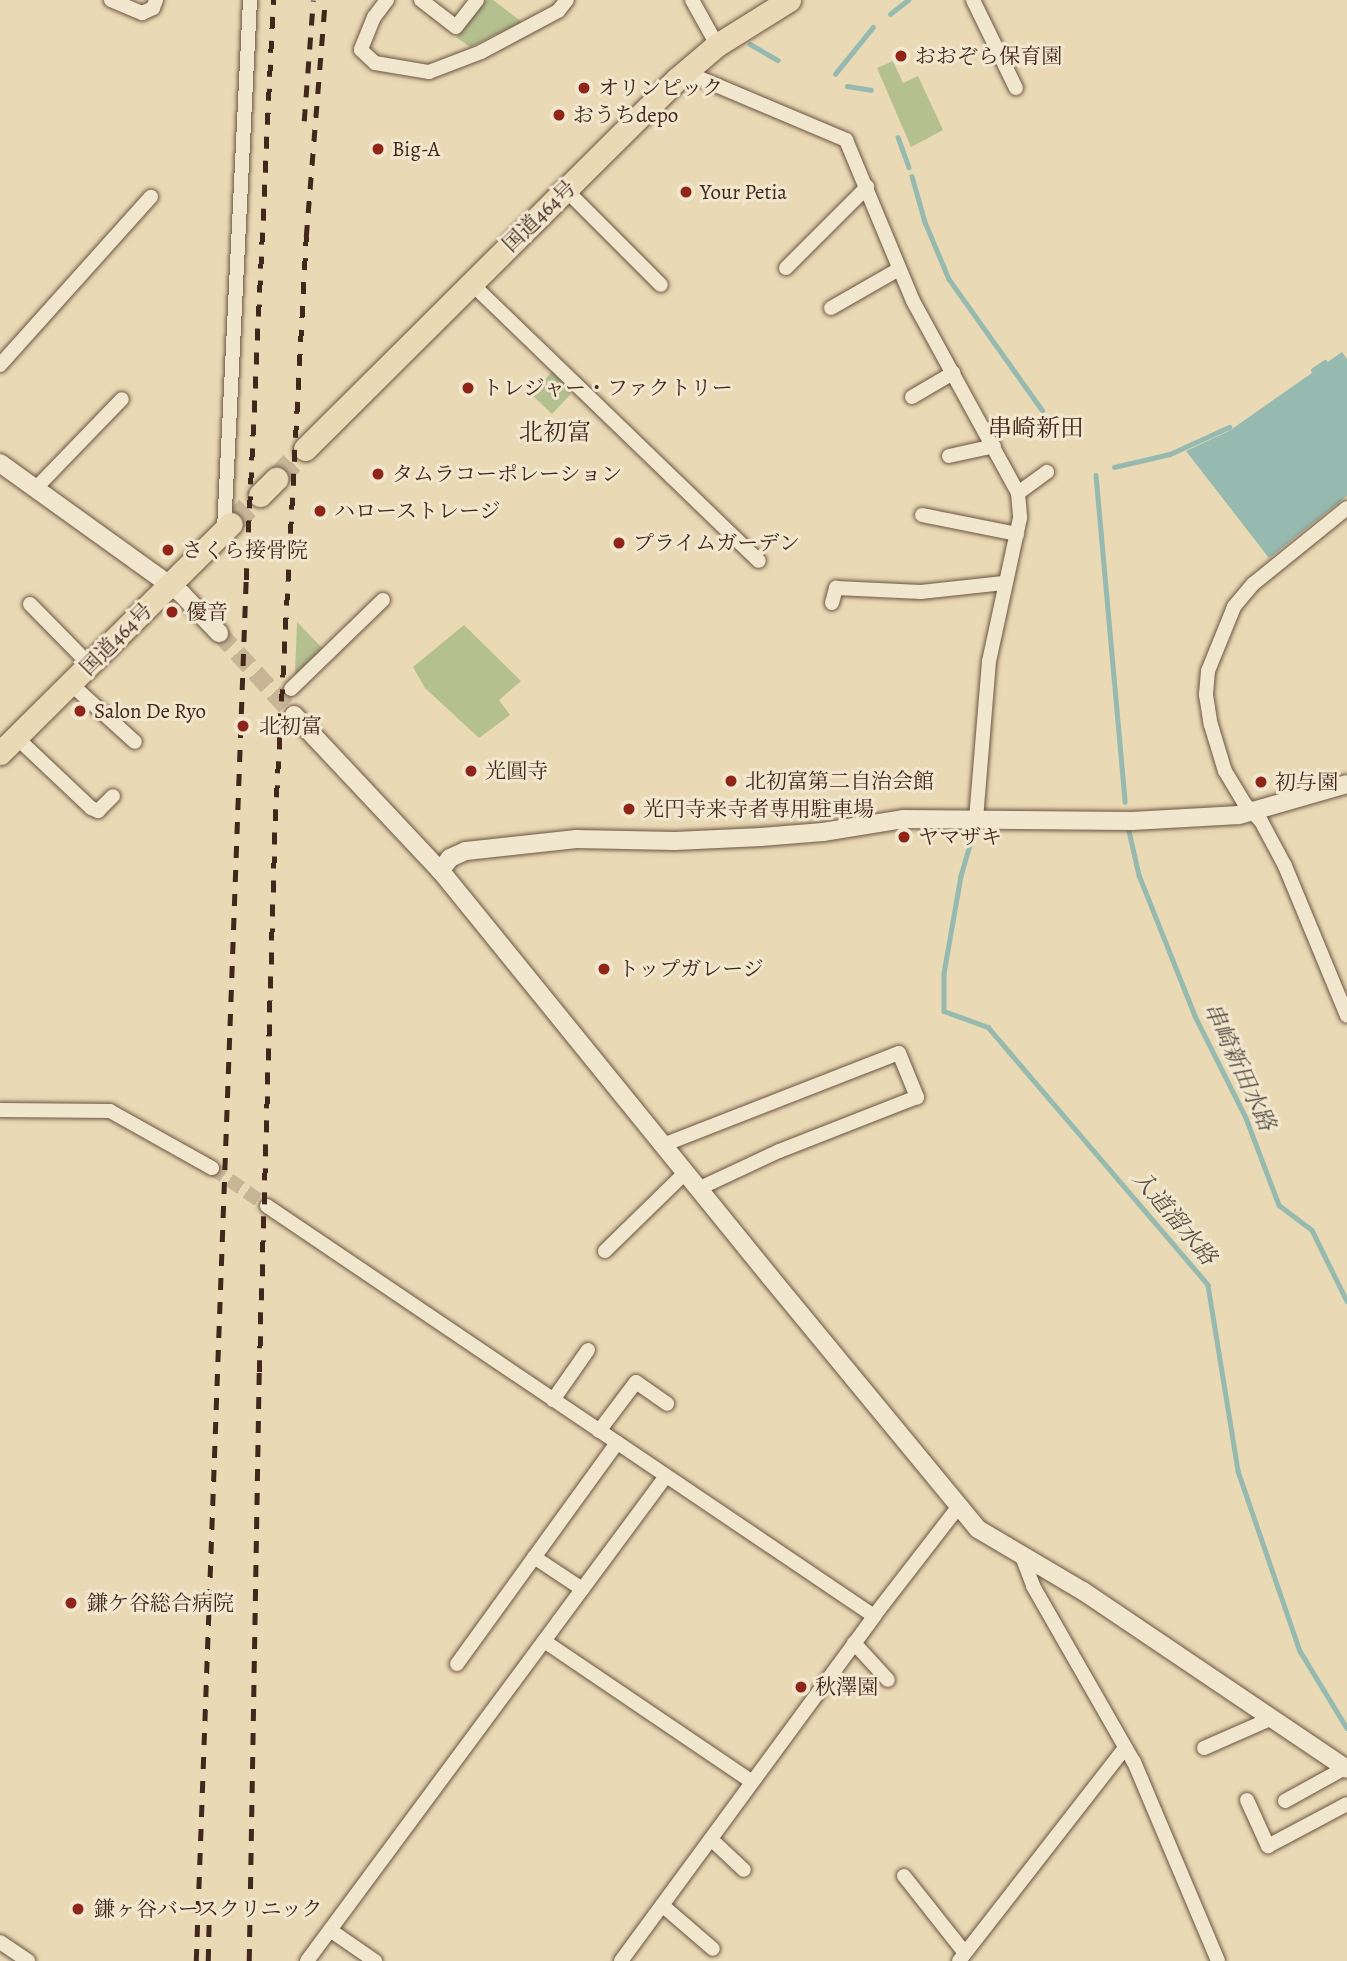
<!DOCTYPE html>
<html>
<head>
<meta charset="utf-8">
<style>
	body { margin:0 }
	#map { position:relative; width:1347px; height:1961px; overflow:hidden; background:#e9d9b4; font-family:Alegreya,"Noto Serif JP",serif }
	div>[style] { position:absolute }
	.green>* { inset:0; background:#b4c08f }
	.water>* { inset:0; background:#97bab0 }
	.stream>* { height:4.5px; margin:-2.25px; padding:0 2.25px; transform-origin:2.25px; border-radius:2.25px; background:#97bab0 }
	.minor-tunnel>* { height:14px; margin-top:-7px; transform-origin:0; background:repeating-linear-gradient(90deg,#c7b596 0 14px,transparent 0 21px) }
	.tertiary-tunnel>* { height:18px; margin-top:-9px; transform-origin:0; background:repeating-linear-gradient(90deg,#c7b596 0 18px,transparent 0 27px) }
	.trunk-tunnel>* { height:23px; margin-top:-11.5px; transform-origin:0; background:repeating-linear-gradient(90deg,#c7b596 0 23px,transparent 0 34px) }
	.roads { filter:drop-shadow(0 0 2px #6b5442) drop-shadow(0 0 2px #6b5442) }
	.minor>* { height:14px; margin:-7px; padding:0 7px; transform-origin:7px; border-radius:7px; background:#f1e6ce }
	.tertiary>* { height:18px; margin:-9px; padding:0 9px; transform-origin:9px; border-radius:9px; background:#f1e6ce }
	.trunk>* { height:23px; margin:-11.5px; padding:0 11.5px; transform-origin:11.5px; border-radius:11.5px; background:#e9d9b4 }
	.rail>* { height:4.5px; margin-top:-2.25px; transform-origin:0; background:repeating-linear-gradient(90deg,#41271c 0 12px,transparent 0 24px) }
	.dots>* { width:19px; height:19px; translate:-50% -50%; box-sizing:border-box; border:4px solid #f1e6ce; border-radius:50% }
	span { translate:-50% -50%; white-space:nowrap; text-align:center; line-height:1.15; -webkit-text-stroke:6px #f1e6ce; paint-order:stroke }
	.poi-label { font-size:21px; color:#41271c }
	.left { translate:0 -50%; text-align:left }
	.street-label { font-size:21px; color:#41271c }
	.water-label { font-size:23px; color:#564c41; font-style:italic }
	.quarter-label { font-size:24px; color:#41271c }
</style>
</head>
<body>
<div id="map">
	<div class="green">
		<i style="clip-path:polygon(486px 0,493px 0,522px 22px,470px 47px,456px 37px)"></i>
		<i style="clip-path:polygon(893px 61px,903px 83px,918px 76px,943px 130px,911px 147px,877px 68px)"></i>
		<i style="clip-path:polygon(554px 370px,571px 386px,570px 395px,552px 414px,531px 394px)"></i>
		<i style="clip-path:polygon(297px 622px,323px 649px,295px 675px)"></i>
		<i style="clip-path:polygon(464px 625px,521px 681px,499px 700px,510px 715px,479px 738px,425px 688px,413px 667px)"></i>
	</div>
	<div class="water">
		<i style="clip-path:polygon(1342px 352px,1347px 359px,1347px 496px,1269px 558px,1186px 451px,1229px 431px)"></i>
	</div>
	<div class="stream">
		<i style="left:890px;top:14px;width:23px;rotate:-38deg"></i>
		<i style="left:750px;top:44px;width:32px;rotate:30deg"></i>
		<i style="left:835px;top:74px;width:60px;rotate:-51deg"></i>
		<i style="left:847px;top:86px;width:24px;rotate:9deg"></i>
		<i style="left:898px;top:137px;width:32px;rotate:70deg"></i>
		<i style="left:912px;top:176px;width:48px;rotate:74.2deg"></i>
		<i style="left:925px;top:222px;width:62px;rotate:67.2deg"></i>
		<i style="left:949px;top:279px;width:161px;rotate:54.6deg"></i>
		<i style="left:1313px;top:370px;width:14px;rotate:-34deg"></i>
		<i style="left:1114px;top:467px;width:57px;rotate:-13.1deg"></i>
		<i style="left:1170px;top:454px;width:65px;rotate:-24.6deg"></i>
		<i style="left:1096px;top:475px;width:328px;rotate:84.9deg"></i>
		<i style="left:975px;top:828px;width:50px;rotate:106.3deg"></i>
		<i style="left:961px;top:876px;width:98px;rotate:99.9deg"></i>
		<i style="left:944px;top:973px;width:38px;rotate:90deg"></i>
		<i style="left:944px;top:1011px;width:47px;rotate:20deg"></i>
		<i style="left:988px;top:1027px;width:339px;rotate:49.5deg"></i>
		<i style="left:1208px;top:1285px;width:188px;rotate:80.8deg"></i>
		<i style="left:1238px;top:1471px;width:190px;rotate:71deg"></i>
		<i style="left:1300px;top:1651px;width:90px;rotate:58.6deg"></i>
		<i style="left:1129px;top:831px;width:45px;rotate:77.2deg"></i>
		<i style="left:1139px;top:875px;width:152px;rotate:68.3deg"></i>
		<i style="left:1195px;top:1016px;width:114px;rotate:63.4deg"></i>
		<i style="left:1246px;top:1118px;width:93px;rotate:69.2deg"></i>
		<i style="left:1279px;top:1205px;width:41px;rotate:37.1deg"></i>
		<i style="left:1312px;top:1230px;width:79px;rotate:63.8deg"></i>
	</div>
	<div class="minor-tunnel">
		<i style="left:279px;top:701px;width:17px;rotate:-45deg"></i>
		<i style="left:212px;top:1168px;width:67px;rotate:34.6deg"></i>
	</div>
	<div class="tertiary-tunnel">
		<i style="left:219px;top:633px;width:111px;rotate:47.6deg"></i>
	</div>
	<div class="trunk-tunnel">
		<i style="left:276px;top:479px;width:42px;rotate:-46deg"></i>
		<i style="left:231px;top:524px;width:41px;rotate:-45deg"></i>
	</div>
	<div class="roads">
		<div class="minor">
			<i style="left:111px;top:0;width:34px;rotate:23deg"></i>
			<i style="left:142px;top:13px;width:12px;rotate:-24deg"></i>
			<i style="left:153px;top:8px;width:9px;rotate:-69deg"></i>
			<i style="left:387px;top:0;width:21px;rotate:127deg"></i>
			<i style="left:374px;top:17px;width:35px;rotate:112deg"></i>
			<i style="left:361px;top:50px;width:19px;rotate:43deg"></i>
			<i style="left:375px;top:63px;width:55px;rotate:9.5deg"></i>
			<i style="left:429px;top:72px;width:56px;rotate:-21deg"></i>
			<i style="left:481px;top:52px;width:87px;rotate:-28deg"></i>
			<i style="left:558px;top:11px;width:14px;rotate:-51deg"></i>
			<i style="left:421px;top:0;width:44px;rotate:37.6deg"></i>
			<i style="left:456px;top:27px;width:34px;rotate:-52deg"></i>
			<i style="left:692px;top:0;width:51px;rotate:60.9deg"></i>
			<i style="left:973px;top:0;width:98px;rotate:64deg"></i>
			<i style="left:685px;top:72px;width:175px;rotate:22.9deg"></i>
			<i style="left:846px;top:140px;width:174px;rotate:67.4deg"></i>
			<i style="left:913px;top:301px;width:219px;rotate:61.3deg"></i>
			<i style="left:1018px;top:493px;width:25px;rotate:85deg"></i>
			<i style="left:1020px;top:518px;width:146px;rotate:102.2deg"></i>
			<i style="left:989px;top:661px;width:159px;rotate:94.7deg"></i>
			<i style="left:566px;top:190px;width:134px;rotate:45deg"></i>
			<i style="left:786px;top:268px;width:115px;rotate:-45deg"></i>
			<i style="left:471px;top:283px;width:400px;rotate:44deg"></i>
			<i style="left:831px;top:308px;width:78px;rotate:-29.8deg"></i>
			<i style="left:0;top:365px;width:226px;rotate:-48.1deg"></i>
			<i style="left:912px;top:397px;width:48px;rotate:-30.3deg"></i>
			<i style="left:949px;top:456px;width:46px;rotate:-12.5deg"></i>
			<i style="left:37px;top:487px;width:122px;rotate:-46deg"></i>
			<i style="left:1018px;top:493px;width:36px;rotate:-36deg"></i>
			<i style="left:1347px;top:508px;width:121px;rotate:141deg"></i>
			<i style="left:1253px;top:584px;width:30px;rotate:130deg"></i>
			<i style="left:1234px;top:607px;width:69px;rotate:112.1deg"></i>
			<i style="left:1208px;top:671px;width:24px;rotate:95deg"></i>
			<i style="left:1206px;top:695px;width:30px;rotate:81deg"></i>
			<i style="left:1211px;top:725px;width:48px;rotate:73.1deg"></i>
			<i style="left:1225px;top:771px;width:37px;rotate:59deg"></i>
			<i style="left:1244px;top:803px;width:25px;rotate:47deg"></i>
			<i style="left:1261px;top:821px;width:51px;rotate:61.9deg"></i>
			<i style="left:1285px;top:866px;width:162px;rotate:67.5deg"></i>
			<i style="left:922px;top:515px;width:97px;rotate:11.3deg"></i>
			<i style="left:224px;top:530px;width:531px;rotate:-87.19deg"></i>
			<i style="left:832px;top:603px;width:16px;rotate:-75deg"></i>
			<i style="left:836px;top:588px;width:85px;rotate:2.7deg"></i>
			<i style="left:921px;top:592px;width:83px;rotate:-6.2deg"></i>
			<i style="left:30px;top:604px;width:86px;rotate:45.5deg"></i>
			<i style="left:71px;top:684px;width:86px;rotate:42.2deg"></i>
			<i style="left:291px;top:689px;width:128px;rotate:-44.1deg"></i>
			<i style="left:16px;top:737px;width:103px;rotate:43.4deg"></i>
			<i style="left:91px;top:808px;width:8px;rotate:23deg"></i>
			<i style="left:98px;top:811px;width:21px;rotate:-45deg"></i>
			<i style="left:0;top:1110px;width:110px;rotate:0.5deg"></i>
			<i style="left:110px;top:1111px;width:117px;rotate:29.2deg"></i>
			<i style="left:663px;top:1145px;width:253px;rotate:-21.3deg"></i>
			<i style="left:899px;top:1053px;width:48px;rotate:67.8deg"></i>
			<i style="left:917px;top:1097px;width:148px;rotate:158.6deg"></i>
			<i style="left:779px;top:1151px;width:89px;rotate:154.9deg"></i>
			<i style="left:267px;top:1206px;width:732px;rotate:34.04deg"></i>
			<i style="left:605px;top:1251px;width:112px;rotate:-44.3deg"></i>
			<i style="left:553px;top:1400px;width:61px;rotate:-55deg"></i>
			<i style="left:599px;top:1431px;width:61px;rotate:-52.9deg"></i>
			<i style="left:636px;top:1382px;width:38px;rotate:35deg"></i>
			<i style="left:1021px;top:1554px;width:34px;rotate:69deg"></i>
			<i style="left:1033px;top:1586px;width:203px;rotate:60.2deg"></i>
			<i style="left:1134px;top:1762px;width:216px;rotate:67.1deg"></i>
			<i style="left:534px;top:1557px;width:58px;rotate:33.7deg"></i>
			<i style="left:544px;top:1641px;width:251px;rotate:34.1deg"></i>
			<i style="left:854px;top:1643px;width:50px;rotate:47.4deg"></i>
			<i style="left:457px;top:1664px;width:273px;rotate:-54.1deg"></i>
			<i style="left:1204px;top:1748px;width:72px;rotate:-23.7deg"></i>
			<i style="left:1247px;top:1800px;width:51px;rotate:65.5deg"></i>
			<i style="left:1268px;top:1846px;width:89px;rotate:-28deg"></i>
			<i style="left:1285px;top:1801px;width:68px;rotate:-28.8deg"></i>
			<i style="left:711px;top:1839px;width:45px;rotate:43.2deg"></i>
			<i style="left:904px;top:1876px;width:98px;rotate:51.6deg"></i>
			<i style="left:662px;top:1905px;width:67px;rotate:40.8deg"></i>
			<i style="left:330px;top:1930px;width:55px;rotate:34.6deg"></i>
			<i style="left:0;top:1942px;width:34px;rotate:34deg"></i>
			<i style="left:307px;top:1961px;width:603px;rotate:-53.49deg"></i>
			<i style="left:621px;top:1961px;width:428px;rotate:-53.7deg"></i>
			<i style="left:874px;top:1616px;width:139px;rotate:-52.3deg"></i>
			<i style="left:959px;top:1961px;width:270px;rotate:-52.1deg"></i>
		</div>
		<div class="tertiary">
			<i style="left:0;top:463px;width:224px;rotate:35.7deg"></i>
			<i style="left:182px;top:594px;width:54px;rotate:46.5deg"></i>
			<i style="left:294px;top:715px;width:219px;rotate:46.8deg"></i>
			<i style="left:444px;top:875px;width:519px;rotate:50.94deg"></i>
			<i style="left:771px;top:1278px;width:325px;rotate:50.5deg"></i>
			<i style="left:978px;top:1529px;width:122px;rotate:30.6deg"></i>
			<i style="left:1083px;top:1591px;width:318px;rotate:34deg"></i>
			<i style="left:440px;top:871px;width:16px;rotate:-52deg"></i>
			<i style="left:450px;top:858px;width:17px;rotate:-24deg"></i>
			<i style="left:466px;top:851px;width:111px;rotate:-6.2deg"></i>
			<i style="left:576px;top:839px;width:99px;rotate:1.2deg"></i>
			<i style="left:675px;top:841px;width:86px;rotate:-2.7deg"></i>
			<i style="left:761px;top:837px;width:62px;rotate:-4.6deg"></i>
			<i style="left:823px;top:832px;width:81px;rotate:-9.2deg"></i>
			<i style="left:903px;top:819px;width:229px;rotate:0.5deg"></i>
			<i style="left:1132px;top:821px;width:107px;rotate:-3.2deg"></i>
			<i style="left:1239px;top:815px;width:112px;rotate:-16deg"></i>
		</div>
		<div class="trunk">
			<i style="left:305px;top:449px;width:525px;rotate:-44.85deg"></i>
			<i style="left:677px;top:79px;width:52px;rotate:-40.4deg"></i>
			<i style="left:717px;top:45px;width:85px;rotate:-32deg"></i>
			<i style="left:260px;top:495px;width:23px;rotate:-45deg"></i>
			<i style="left:0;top:753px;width:325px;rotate:-44.8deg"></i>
		</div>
	</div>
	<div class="rail">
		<i style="left:304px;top:121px;width:121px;rotate:-85.7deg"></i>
		<i style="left:196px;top:1961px;width:1382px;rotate:-87.93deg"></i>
		<i style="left:246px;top:580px;width:581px;rotate:-87.33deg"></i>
		<i style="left:208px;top:1961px;width:44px;rotate:-88.7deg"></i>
		<i style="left:249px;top:1961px;width:589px;rotate:-89.03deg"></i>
		<i style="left:259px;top:1372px;width:551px;rotate:-88.34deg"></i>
		<i style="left:275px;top:821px;width:585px;rotate:-86.96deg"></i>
		<i style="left:306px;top:237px;width:238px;rotate:-85.4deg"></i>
	</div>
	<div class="dots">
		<i style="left:901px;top:56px;background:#8f2418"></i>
		<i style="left:584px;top:88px;background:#8f2418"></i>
		<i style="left:559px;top:115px;background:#8f2418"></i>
		<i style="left:378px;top:149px;background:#8f2418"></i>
		<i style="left:686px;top:192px;background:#8f2418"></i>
		<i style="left:468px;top:388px;background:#8f2418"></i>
		<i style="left:378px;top:474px;background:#8f2418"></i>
		<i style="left:320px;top:511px;background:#8f2418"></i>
		<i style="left:619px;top:543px;background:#8f2418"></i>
		<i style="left:168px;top:550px;background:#8f2418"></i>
		<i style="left:172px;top:612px;background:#8f2418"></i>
		<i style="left:80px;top:711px;background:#8f2418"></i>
		<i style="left:243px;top:726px;background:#8f2418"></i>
		<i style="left:471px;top:771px;background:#8f2418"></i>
		<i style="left:731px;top:781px;background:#8f2418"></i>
		<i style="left:1261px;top:782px;background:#8f2418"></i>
		<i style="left:629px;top:809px;background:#8f2418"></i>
		<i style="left:904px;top:837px;background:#8f2418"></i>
		<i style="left:604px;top:969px;background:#8f2418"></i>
		<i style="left:71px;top:1603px;background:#8f2418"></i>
		<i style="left:801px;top:1687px;background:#8f2418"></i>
		<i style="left:78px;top:1909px;background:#8f2418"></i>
	</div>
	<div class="poi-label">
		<span class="left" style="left:915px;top:56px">おおぞら保育園</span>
		<span class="left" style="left:598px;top:88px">オリンピック</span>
		<span class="left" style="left:573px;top:115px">おうちdepo</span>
		<span class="left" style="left:392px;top:149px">Big-A</span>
		<span class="left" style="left:700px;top:192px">Your Petia</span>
		<span class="left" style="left:482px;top:388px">トレジャー・ファクトリー</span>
		<span class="left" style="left:392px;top:474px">タムラコーポレーション</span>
		<span class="left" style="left:334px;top:511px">ハローストレージ</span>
		<span class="left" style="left:633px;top:543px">プライムガーデン</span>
		<span class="left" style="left:182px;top:550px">さくら接骨院</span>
		<span class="left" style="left:186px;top:612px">優音</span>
		<span class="left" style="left:94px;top:711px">Salon De Ryo</span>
		<span class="left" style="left:259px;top:726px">北初富</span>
		<span class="left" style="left:485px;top:771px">光圓寺</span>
		<span class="left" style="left:745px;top:781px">北初富第二自治会館</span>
		<span class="left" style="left:1275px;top:782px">初与園</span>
		<span class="left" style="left:643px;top:809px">光円寺来寺者専用駐車場</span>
		<span class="left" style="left:918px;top:837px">ヤマザキ</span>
		<span class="left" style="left:618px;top:969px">トップガレージ</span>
		<span class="left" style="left:87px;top:1603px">鎌ケ谷総合病院</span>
		<span class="left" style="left:815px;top:1687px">秋澤園</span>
		<span class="left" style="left:94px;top:1909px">鎌ヶ谷バースクリニック</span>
	</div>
	<div class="street-label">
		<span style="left:539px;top:216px;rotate:-44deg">国道464号</span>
		<span style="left:116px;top:639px;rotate:-45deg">国道464号</span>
	</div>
	<div class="water-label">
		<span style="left:1239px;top:1067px;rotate:65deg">串崎新田水路</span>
		<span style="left:1174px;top:1218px;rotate:50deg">入道溜水路</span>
	</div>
	<div class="quarter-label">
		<span style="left:1036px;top:429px">串崎新田</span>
		<span style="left:555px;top:433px">北初富</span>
	</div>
</div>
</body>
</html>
